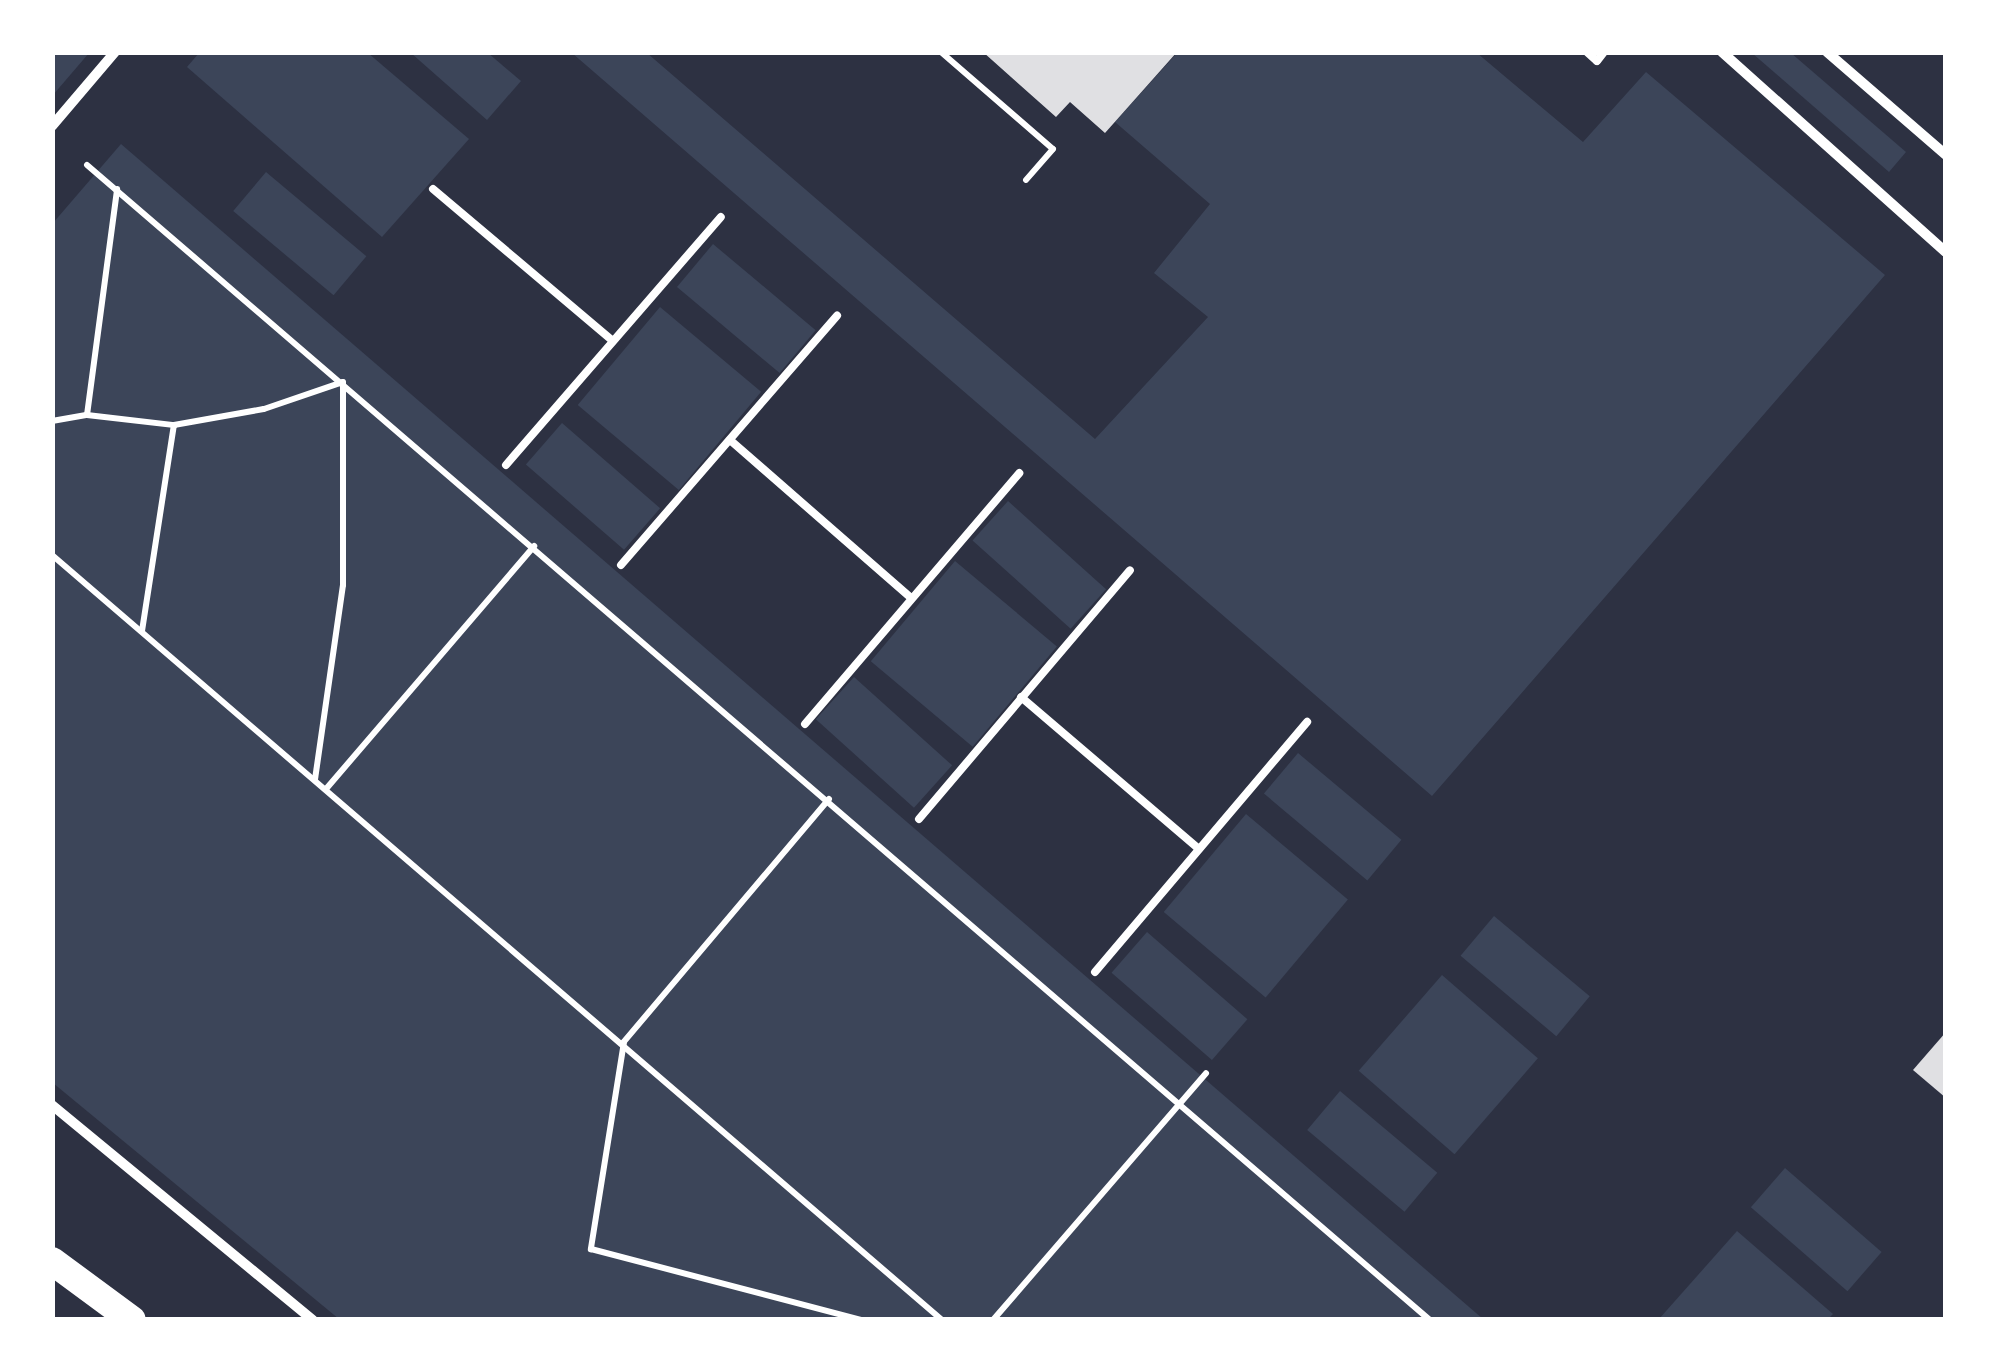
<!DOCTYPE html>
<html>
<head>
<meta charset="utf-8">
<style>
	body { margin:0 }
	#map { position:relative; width:1998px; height:1372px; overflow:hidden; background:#2d3142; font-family:Roboto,sans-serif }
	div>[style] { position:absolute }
	.green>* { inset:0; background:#3c4559; transform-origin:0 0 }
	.building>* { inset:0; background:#e0e0e3 }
	.path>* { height:6px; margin:-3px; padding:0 3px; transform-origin:3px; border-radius:3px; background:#fff }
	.service>* { height:8px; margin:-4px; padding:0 4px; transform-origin:4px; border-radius:4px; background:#fff }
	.minor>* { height:10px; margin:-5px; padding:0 5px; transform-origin:5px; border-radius:5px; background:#fff }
	.trunk>* { height:28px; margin:-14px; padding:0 14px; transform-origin:14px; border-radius:14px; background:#fff }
	span { translate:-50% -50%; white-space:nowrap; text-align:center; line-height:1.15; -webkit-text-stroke:10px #fff; paint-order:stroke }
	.frame { position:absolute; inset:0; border:55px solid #fff; pointer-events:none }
</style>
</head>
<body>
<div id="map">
	<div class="green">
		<i style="clip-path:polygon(89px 53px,53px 95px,53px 54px)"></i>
		<i style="clip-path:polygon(199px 53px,368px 53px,469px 139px,382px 237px,187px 67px)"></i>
		<i style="clip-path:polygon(411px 53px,488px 53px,521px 81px,487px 120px)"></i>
		<i style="clip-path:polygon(572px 53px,647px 53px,1095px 439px,1208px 317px,1154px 273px,1210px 204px,1115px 122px,1177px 53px,1477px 53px,1583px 142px,1646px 72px,1885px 275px,1432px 796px)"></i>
		<i style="clip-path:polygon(1752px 53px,1791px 53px,1906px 152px,1889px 172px)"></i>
		<i style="clip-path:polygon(121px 144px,1483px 1319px,339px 1319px,53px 1083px,53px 223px)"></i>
		<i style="left:266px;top:172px;width:131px;height:51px;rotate:40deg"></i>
		<i style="left:713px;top:244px;width:134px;height:56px;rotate:40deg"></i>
		<i style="left:660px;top:307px;width:132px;height:128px;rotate:40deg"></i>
		<i style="left:562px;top:423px;width:130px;height:55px;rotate:41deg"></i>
		<i style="left:1008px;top:501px;width:132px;height:53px;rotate:42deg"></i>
		<i style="left:955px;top:561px;width:133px;height:131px;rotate:40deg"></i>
		<i style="left:854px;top:677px;width:132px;height:57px;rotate:42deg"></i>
		<i style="left:1298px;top:753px;width:135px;height:53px;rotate:40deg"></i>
		<i style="left:1246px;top:814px;width:133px;height:128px;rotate:40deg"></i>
		<i style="left:1494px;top:916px;width:125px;height:52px;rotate:40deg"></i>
		<i style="left:1147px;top:932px;width:133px;height:54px;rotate:41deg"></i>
		<i style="left:1442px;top:975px;width:127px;height:127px;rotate:41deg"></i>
		<i style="left:1340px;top:1091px;width:127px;height:51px;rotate:40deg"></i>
		<i style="left:1785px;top:1168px;width:128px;height:52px;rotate:41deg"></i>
		<i style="clip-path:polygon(1737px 1231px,1833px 1314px,1828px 1319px,1659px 1319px)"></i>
	</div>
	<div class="building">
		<i style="clip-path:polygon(983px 52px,1177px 52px,1105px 133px,1070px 102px,1056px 117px)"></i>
		<i style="clip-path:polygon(1946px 1032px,1946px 1098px,1913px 1070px)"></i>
	</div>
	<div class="path">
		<i style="left:941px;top:52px;width:148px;rotate:40.9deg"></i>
		<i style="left:1053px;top:149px;width:41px;rotate:131.1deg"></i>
		<i style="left:87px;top:165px;width:1771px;rotate:40.7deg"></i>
		<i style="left:87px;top:415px;width:228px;rotate:-82.4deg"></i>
		<i style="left:52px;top:421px;width:36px;rotate:-10deg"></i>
		<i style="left:87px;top:415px;width:88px;rotate:6.6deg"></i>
		<i style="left:174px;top:425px;width:91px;rotate:-10.1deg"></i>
		<i style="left:264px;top:409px;width:83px;rotate:-18.9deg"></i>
		<i style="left:343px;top:382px;width:203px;rotate:90deg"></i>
		<i style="left:343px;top:585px;width:196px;rotate:98.2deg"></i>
		<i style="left:52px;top:555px;width:1174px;rotate:40.68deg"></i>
		<i style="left:142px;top:631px;width:208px;rotate:-81.2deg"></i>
		<i style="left:326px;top:789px;width:320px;rotate:-49.4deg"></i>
		<i style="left:829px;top:799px;width:318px;rotate:130.2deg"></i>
		<i style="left:624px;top:1042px;width:210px;rotate:99.1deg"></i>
		<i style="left:591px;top:1249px;width:279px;rotate:14.7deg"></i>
		<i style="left:993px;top:1320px;width:326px;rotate:-49.2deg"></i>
	</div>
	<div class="service">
		<i style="left:1587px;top:52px;width:13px;rotate:42deg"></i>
		<i style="left:1597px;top:61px;width:11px;rotate:-52deg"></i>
		<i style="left:433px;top:189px;width:234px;rotate:40.2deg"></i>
		<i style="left:730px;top:440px;width:240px;rotate:41.1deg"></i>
		<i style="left:506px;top:465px;width:328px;rotate:-49.1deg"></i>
		<i style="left:621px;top:565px;width:330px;rotate:-49.1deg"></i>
		<i style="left:1021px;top:697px;width:234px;rotate:40.5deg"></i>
		<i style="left:805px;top:724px;width:330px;rotate:-49.5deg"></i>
		<i style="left:919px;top:819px;width:326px;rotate:-49.7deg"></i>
		<i style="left:1095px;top:972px;width:328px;rotate:-49.7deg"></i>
	</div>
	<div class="minor">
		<i style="left:1722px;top:52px;width:300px;rotate:41.8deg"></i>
		<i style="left:1827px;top:52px;width:157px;rotate:40.9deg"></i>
		<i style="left:52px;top:126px;width:97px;rotate:-49.6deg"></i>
		<i style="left:52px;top:1105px;width:338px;rotate:39.5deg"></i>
	</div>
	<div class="trunk">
		<i style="left:52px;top:1261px;width:99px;rotate:36.4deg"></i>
	</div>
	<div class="frame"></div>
</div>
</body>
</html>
